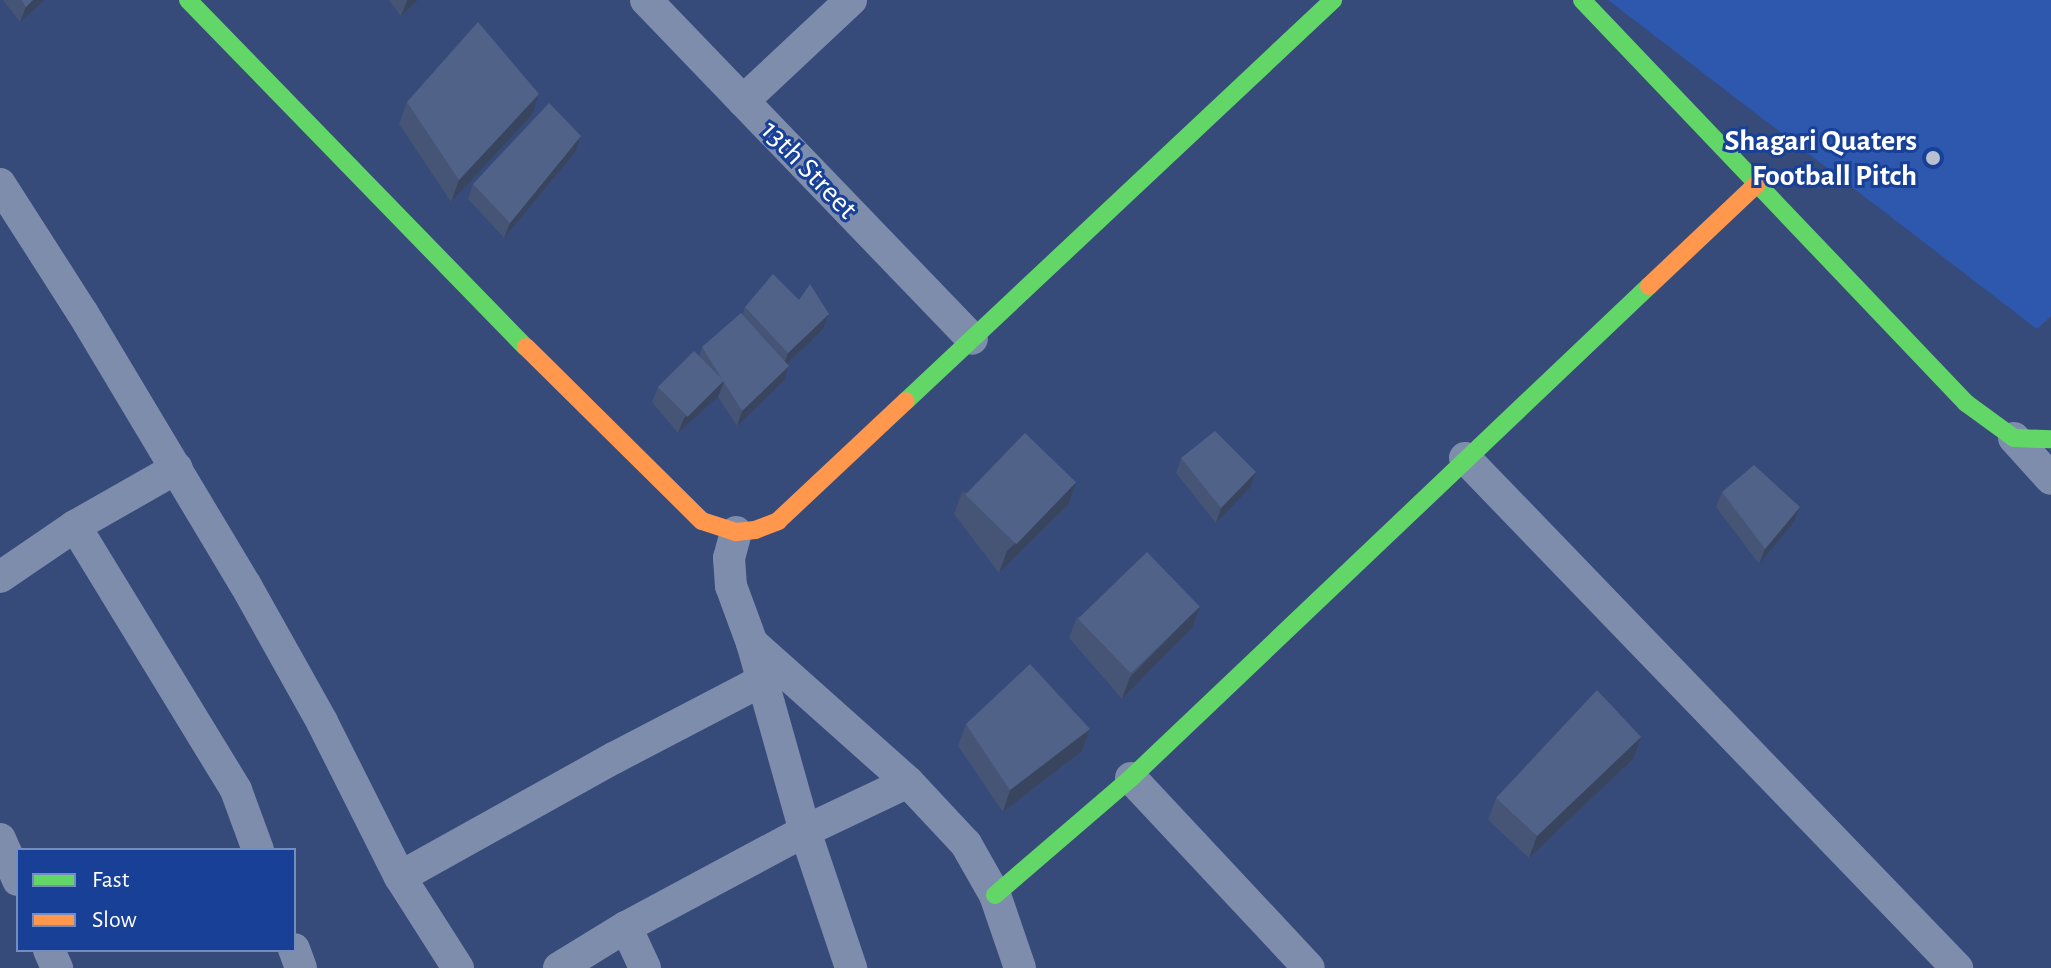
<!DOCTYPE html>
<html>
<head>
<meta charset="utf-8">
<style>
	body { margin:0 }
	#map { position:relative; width:2051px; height:968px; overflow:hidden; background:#364b7a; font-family:"Alegreya Sans",sans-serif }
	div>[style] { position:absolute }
	.green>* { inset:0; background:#2e57ae }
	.street>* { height:32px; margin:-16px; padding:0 16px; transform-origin:16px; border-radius:16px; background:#7f8dad }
	.fast>* { height:18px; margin:-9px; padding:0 9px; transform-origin:9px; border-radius:9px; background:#63d668 }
	.slow>* { height:18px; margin:-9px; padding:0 9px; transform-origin:9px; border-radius:9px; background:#ff974d }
	.wall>* { inset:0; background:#465475 }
	.shaded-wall>* { inset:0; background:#39455f }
	.building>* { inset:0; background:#516288; transform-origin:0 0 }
	.dots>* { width:22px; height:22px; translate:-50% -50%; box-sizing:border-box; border:4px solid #194097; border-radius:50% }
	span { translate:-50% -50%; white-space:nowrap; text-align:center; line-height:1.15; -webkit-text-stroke:6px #194097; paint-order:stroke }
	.poi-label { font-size:30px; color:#fff; font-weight:700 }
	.right { translate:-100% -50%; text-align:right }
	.street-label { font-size:30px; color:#fff }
	.legend { position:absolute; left:16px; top:848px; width:280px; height:104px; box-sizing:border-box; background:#194097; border:2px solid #758cc1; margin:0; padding:10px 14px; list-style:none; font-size:24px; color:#fff }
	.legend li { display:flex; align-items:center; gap:16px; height:40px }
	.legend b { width:40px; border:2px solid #758cc1 }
</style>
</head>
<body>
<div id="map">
	<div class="green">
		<i style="clip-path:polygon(1608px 0,2051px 0,2051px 316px,2037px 329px)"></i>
	</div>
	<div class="street">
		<i style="left:646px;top:0;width:470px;rotate:46.1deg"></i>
		<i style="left:743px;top:101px;width:148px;rotate:-43.1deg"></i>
		<i style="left:0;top:184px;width:152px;rotate:57.4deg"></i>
		<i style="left:82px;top:312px;width:317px;rotate:59.1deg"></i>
		<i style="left:245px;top:584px;width:158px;rotate:60.8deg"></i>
		<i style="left:322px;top:722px;width:174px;rotate:63.3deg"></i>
		<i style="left:400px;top:877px;width:108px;rotate:57.5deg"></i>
		<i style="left:2014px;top:438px;width:55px;rotate:47.9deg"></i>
		<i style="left:1465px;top:458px;width:709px;rotate:46.03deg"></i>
		<i style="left:75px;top:526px;width:309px;rotate:58.6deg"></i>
		<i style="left:236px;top:790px;width:64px;rotate:69.9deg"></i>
		<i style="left:736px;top:532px;width:27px;rotate:105deg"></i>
		<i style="left:729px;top:558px;width:28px;rotate:86deg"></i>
		<i style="left:731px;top:586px;width:61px;rotate:69.8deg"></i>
		<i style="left:752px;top:643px;width:195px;rotate:74.3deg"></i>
		<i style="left:805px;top:831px;width:145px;rotate:71.4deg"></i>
		<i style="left:0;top:577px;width:91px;rotate:-34.2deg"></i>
		<i style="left:75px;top:526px;width:117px;rotate:-29.6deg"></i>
		<i style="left:752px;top:643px;width:209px;rotate:41.7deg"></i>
		<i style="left:908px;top:782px;width:85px;rotate:46.9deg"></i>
		<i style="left:966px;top:844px;width:59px;rotate:60.4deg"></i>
		<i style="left:995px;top:895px;width:77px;rotate:71.1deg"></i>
		<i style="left:1131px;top:778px;width:260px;rotate:46.9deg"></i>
		<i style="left:0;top:839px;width:45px;rotate:66.3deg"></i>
		<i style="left:400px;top:877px;width:245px;rotate:-29.1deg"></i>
		<i style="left:614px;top:758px;width:166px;rotate:-27.6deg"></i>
		<i style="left:626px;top:927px;width:45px;rotate:65.1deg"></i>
		<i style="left:294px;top:949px;width:20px;rotate:70deg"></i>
		<i style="left:49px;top:950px;width:20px;rotate:66deg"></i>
		<i style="left:559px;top:968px;width:79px;rotate:-31.5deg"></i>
		<i style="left:626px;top:927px;width:203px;rotate:-28.2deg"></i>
		<i style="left:805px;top:831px;width:114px;rotate:-25.4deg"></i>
	</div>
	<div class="fast">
		<i style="left:188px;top:0;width:484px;rotate:45.8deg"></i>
		<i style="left:1582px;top:0;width:557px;rotate:46.38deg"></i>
		<i style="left:1966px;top:403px;width:59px;rotate:36.1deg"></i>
		<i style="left:2014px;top:438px;width:37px;rotate:2deg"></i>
		<i style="left:906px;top:401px;width:586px;rotate:-43.2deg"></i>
		<i style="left:995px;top:895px;width:179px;rotate:-40.7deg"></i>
		<i style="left:1131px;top:778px;width:714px;rotate:-43.53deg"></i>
	</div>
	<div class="slow">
		<i style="left:1649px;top:286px;width:149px;rotate:-43.4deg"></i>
		<i style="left:526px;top:347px;width:247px;rotate:44.7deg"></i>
		<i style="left:702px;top:521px;width:36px;rotate:18deg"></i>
		<i style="left:736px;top:532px;width:19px;rotate:-6deg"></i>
		<i style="left:755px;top:530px;width:25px;rotate:-21deg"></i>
		<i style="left:778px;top:521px;width:175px;rotate:-43.2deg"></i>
	</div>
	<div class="wall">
		<i style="clip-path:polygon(3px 0,45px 0,20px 22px)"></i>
		<i style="clip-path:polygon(389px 0,418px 0,401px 16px)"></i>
		<i style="clip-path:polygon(407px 102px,531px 116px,451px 202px,399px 124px)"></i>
		<i style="clip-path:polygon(581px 136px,576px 151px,504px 238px,468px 199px,473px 184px)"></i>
		<i style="clip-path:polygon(799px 300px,829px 314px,823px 329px,787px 364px,789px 366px,784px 381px,737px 426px,718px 397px,678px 433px,652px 402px,658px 387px,699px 356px,702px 347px,742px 315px,745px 307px)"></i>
		<i style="clip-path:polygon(1181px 458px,1250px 488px,1216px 523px,1176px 473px)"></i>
		<i style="clip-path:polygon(962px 492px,1068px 505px,999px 573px,954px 514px)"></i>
		<i style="clip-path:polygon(1722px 492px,1794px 522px,1759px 564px,1716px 507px)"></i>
		<i style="clip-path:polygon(1077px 617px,1192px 628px,1122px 699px,1069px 638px)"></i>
		<i style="clip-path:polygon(966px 724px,1090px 729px,1082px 751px,1003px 812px,958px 746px)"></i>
		<i style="clip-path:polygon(1633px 759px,1529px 858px,1488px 820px,1496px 798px)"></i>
	</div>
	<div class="shaded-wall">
		<i style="clip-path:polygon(33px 0,45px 0,20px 22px,26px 7px)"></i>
		<i style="clip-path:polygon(407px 0,418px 0,401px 16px,407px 1px)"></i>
		<i style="clip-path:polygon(539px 94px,531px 116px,451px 202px,459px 180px)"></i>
		<i style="clip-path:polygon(581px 136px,576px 151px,504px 238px,510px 223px)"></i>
		<i style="clip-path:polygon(829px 314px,823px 329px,783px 368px,788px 353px)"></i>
		<i style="clip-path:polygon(789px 366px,784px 381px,737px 426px,742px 411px)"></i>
		<i style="clip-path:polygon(724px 381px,718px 397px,678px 433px,684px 418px)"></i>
		<i style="clip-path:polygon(1256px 472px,1250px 488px,1216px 523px,1221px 508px)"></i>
		<i style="clip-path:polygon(1076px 483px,1068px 505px,999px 573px,1007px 551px)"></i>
		<i style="clip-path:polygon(1800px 507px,1794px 522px,1759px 564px,1765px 549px)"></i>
		<i style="clip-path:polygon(1200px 606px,1192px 628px,1122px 699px,1130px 677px)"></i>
		<i style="clip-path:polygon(1090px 729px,1082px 751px,1003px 812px,1010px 790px)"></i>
		<i style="clip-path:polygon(1641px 737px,1633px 759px,1529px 858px,1537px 836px)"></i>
	</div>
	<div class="building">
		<i style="clip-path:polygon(21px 0,33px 0,26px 7px)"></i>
		<i style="clip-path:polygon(478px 22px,539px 94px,459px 180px,407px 102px)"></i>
		<i style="clip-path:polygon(549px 103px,581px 136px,510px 223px,473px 184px)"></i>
		<i style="clip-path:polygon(773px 274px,799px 300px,810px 284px,829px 314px,788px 353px,745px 307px)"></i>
		<i style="clip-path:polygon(741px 313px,789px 366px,742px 411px,702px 347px)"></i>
		<i style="left:694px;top:351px;width:42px;height:51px;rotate:45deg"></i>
		<i style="clip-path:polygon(1215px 431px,1256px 472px,1221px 508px,1181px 458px)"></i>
		<i style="left:1025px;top:433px;width:71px;height:86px;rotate:44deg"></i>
		<i style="clip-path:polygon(1754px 465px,1800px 507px,1765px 549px,1722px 492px)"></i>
		<i style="left:1147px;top:552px;width:76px;height:96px;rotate:46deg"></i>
		<i style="clip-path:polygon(1030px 664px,1090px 729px,1010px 790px,966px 724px)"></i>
		<i style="clip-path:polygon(1597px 690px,1641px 737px,1537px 836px,1496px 798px)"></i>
	</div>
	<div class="dots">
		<i style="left:1933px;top:158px;background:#b9c0d0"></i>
	</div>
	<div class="poi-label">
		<span class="right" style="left:1917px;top:158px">Shagari Quaters<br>Football Pitch</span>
	</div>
	<div class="street-label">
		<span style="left:809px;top:170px;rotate:46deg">13th Street</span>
	</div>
	<ul class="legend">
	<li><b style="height:10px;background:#63d668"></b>Fast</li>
	<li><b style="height:10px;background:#ff974d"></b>Slow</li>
	</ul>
</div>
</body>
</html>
